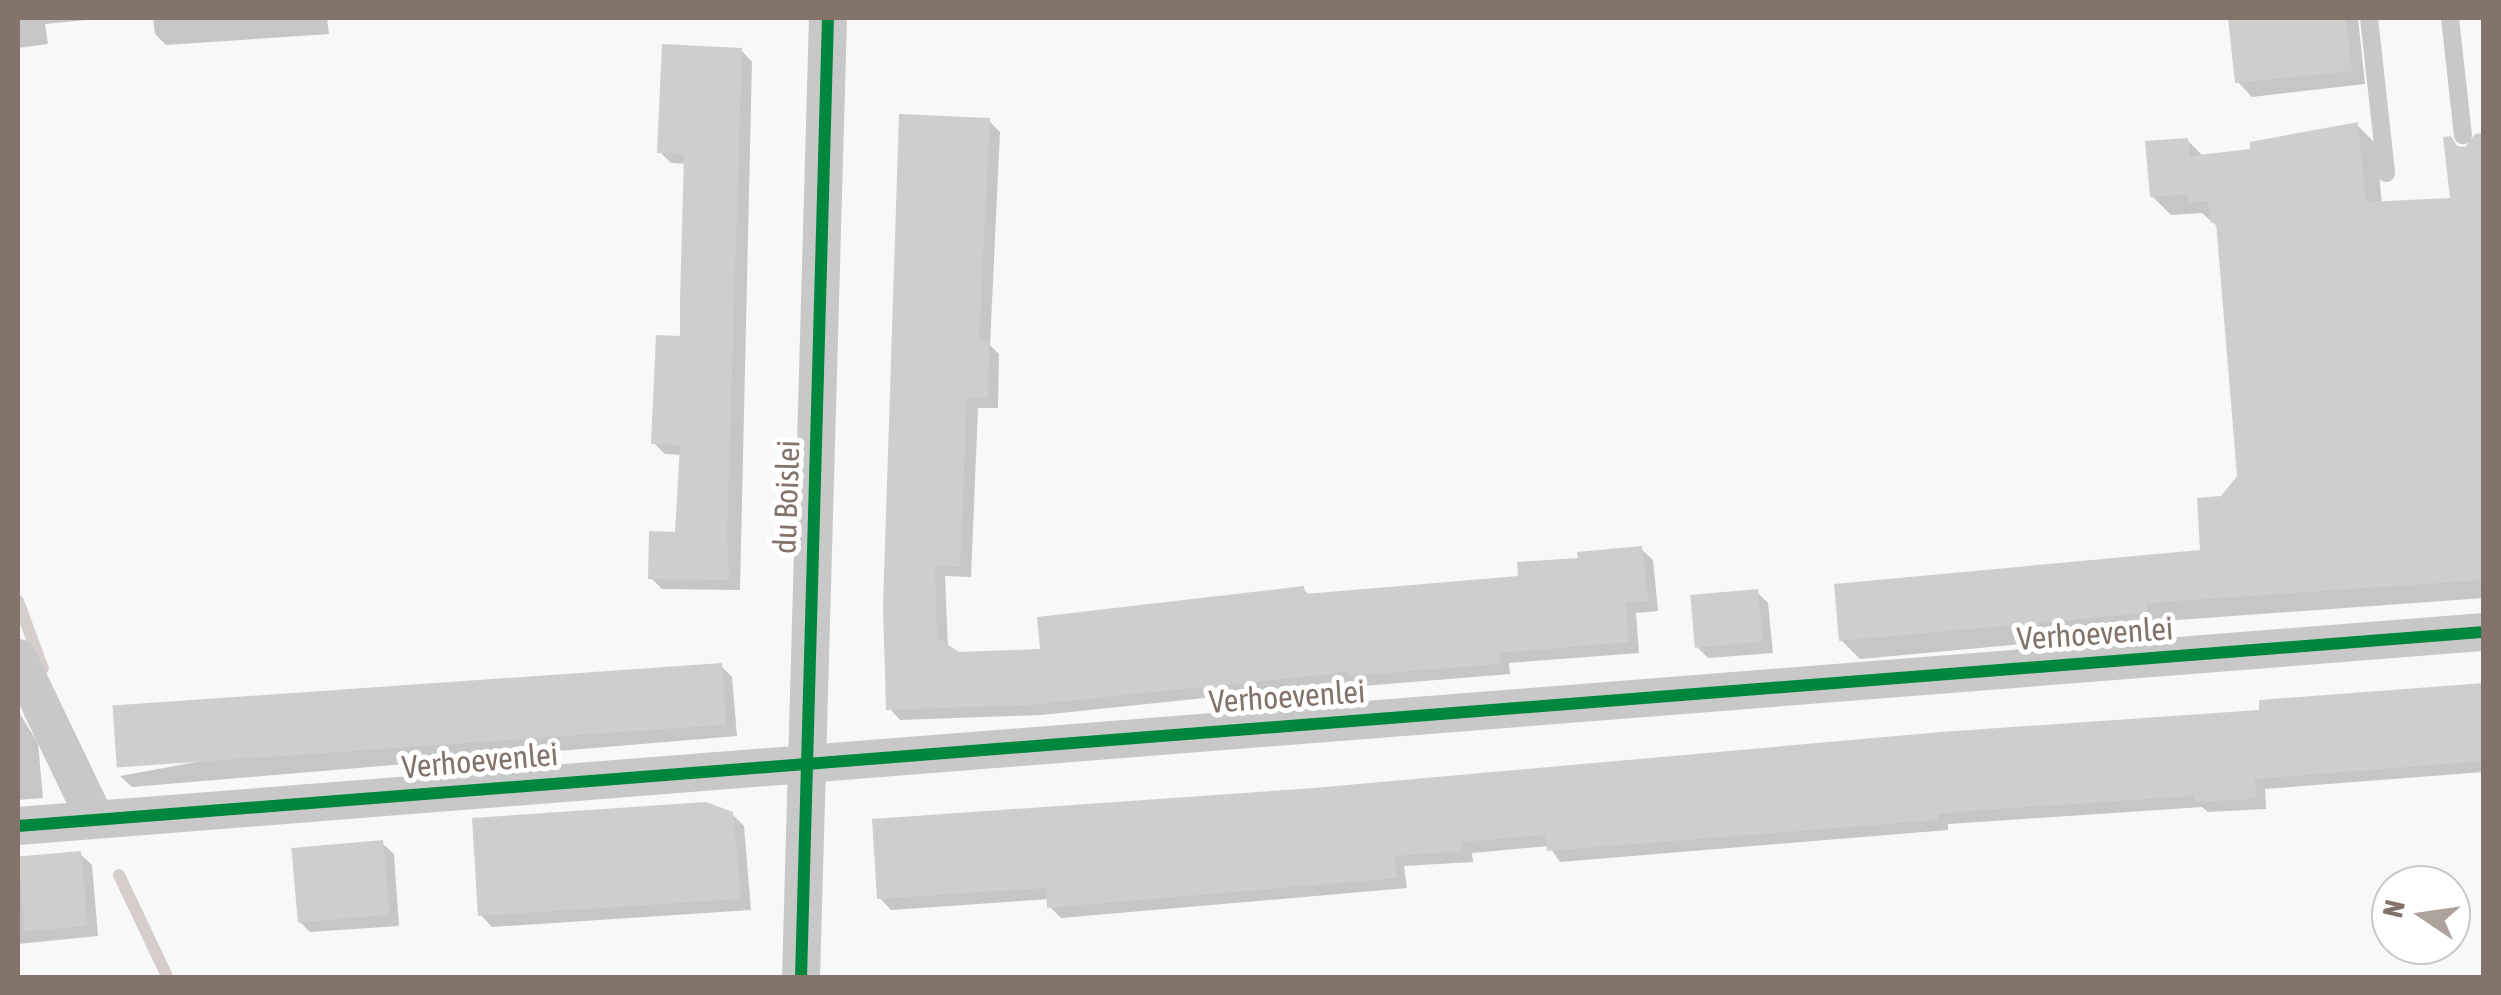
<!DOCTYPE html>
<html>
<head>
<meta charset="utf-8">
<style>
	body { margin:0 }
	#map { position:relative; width:2501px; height:995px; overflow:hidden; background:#f8f8f8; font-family:"Asap Condensed",sans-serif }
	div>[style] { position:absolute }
	.shadow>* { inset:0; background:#0003 }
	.stream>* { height:12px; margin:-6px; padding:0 6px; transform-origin:6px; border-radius:6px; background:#d6cecd }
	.building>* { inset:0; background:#d0cecd; transform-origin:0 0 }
	.lane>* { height:18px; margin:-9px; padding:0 9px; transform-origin:9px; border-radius:9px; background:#c9c8c8 }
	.street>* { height:38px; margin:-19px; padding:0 19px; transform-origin:19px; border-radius:19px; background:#c9c8c8 }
	.cycleway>* { height:12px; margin:-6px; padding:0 6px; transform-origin:6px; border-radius:6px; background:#00873e }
	span { translate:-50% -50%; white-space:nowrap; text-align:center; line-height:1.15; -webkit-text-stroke:10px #fff; paint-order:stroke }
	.street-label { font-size:32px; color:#84736b }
	.frame { position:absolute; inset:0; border:20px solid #84736b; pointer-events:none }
	.north { position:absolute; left:2371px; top:865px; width:100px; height:100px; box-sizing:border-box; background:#fff; border:2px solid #cec7c4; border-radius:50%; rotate:283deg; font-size:28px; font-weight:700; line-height:40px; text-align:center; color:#84736b }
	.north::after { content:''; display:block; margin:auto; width:35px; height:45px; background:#ada29c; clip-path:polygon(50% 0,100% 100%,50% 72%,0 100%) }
</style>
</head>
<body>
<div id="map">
	<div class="shadow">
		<i style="clip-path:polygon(18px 18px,108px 18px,45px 24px,48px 44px,18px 48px)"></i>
		<i style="clip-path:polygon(153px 18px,327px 18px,329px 34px,166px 45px,155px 34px)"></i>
		<i style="clip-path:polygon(2230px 18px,2358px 18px,2365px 84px,2252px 97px,2238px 82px)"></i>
		<i style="clip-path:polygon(741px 50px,752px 62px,740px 590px,662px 589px,651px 578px,678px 534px,682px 455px,665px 454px,654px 443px,682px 338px,686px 164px,671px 163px,660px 152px)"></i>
		<i style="clip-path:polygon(989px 121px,1000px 132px,990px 345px,999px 354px,998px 408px,978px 408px,971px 577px,945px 576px,948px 648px,958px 654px,1043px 651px,1303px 589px,1310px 596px,1520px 579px,1641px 549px,1653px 560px,1658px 611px,1636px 613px,1639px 653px,1509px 663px,1510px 674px,1363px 686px,1359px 682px,1041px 715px,900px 720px,889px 708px)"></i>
		<i style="clip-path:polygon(2357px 125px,2376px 144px,2382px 204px,2453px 200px,2459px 149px,2466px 150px,2484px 135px,2484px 598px,2164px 621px,2165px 631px,1860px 659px,1841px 640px,2203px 553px,2222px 498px,2240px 477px,2218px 227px,2202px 213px,2171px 215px,2152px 196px,2187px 140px,2204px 157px,2252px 151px)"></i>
		<i style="clip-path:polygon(1757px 592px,1768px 603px,1773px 653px,1708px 658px,1697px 647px)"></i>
		<i style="clip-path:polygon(721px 666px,732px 677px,737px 736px,132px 787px,120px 776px)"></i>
		<i style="clip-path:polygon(2484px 685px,2484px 772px,2265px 789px,2266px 809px,2208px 812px,2202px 807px,1994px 821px,1948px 824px,1948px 830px,1560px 862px,1549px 846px,1472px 853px,1473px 862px,1404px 866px,1407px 888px,1061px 918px,1050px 907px,1049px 899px,891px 910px,880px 898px,1314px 791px,2262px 712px)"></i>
		<i style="clip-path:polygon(18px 711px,38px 743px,43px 798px,18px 800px)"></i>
		<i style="clip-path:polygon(732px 814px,744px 826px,751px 910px,492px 927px,481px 915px)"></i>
		<i style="clip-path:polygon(382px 843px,394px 854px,399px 926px,310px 932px,299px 921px)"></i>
		<i style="clip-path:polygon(80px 854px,92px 865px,98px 936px,18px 944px,18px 859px)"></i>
	</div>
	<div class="stream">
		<i style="left:18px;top:601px;width:72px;rotate:69.8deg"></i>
		<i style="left:119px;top:875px;width:114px;rotate:64.6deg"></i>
	</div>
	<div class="building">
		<i style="clip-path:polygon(2228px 18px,2346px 18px,2352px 71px,2235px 83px)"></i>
		<i style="clip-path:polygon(662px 44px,742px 48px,727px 532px,729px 580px,648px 579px,649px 531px,675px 532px,680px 445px,651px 444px,656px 335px,680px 336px,680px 301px,684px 154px,657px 153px)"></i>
		<i style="clip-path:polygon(899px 114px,990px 118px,979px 340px,989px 340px,988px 398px,967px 398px,960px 567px,935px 566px,937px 638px,959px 652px,1040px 649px,1037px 617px,1304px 586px,1305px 594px,1518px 576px,1517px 562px,1578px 558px,1577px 552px,1642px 546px,1648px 601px,1626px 602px,1629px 642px,1499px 653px,1500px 664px,1349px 676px,1349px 672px,1028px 705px,886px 710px,883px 606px)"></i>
		<i style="clip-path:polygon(2358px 122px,2366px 202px,2450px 198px,2443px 137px,2451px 136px,2457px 146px,2465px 147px,2475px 134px,2484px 133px,2484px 580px,2147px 603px,2147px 613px,1839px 641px,1834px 584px,2200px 550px,2197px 498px,2221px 496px,2237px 476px,2216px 222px,2211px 223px,2208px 201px,2188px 202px,2187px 194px,2150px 197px,2145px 141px,2188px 138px,2190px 156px,2250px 149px,2250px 142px)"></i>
		<i style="left:1758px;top:589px;width:53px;height:68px;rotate:85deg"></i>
		<i style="left:722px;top:663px;width:62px;height:611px;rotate:86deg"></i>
		<i style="clip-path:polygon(2484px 683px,2484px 761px,2255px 779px,2256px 799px,2194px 802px,2194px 796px,1981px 810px,1938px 814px,1938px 820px,1547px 851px,1545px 835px,1462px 842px,1462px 851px,1394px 856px,1397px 878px,1047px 908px,1046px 888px,877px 899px,872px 819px,1314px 788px,1941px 732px,2259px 710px,2259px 700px)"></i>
		<i style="clip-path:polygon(706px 802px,733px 812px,741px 899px,478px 916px,472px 818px)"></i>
		<i style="left:383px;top:840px;width:75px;height:92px;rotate:85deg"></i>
		<i style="left:81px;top:851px;width:75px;height:63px;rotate:85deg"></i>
	</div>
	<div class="lane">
		<i style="left:2369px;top:18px;width:156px;rotate:83.7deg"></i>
		<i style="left:2450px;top:18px;width:118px;rotate:83.7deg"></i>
	</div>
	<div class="street">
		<i style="left:18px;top:658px;width:178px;rotate:64.4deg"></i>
		<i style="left:18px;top:826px;width:2474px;rotate:-4.5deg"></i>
		<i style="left:801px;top:978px;width:960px;rotate:-88.39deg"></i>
	</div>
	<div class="cycleway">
		<i style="left:18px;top:826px;width:2474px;rotate:-4.5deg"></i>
		<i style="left:801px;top:978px;width:960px;rotate:-88.39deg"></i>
	</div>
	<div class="street-label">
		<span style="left:787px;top:497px;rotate:-88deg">du Boislei</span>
		<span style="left:2095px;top:634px;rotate:-4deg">Verhoevenlei</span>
		<span style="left:1287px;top:697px;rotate:-4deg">Verhoevenlei</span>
		<span style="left:480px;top:761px;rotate:-5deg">Verhoevenlei</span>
	</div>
	<div class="frame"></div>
	<div class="north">N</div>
</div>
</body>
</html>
